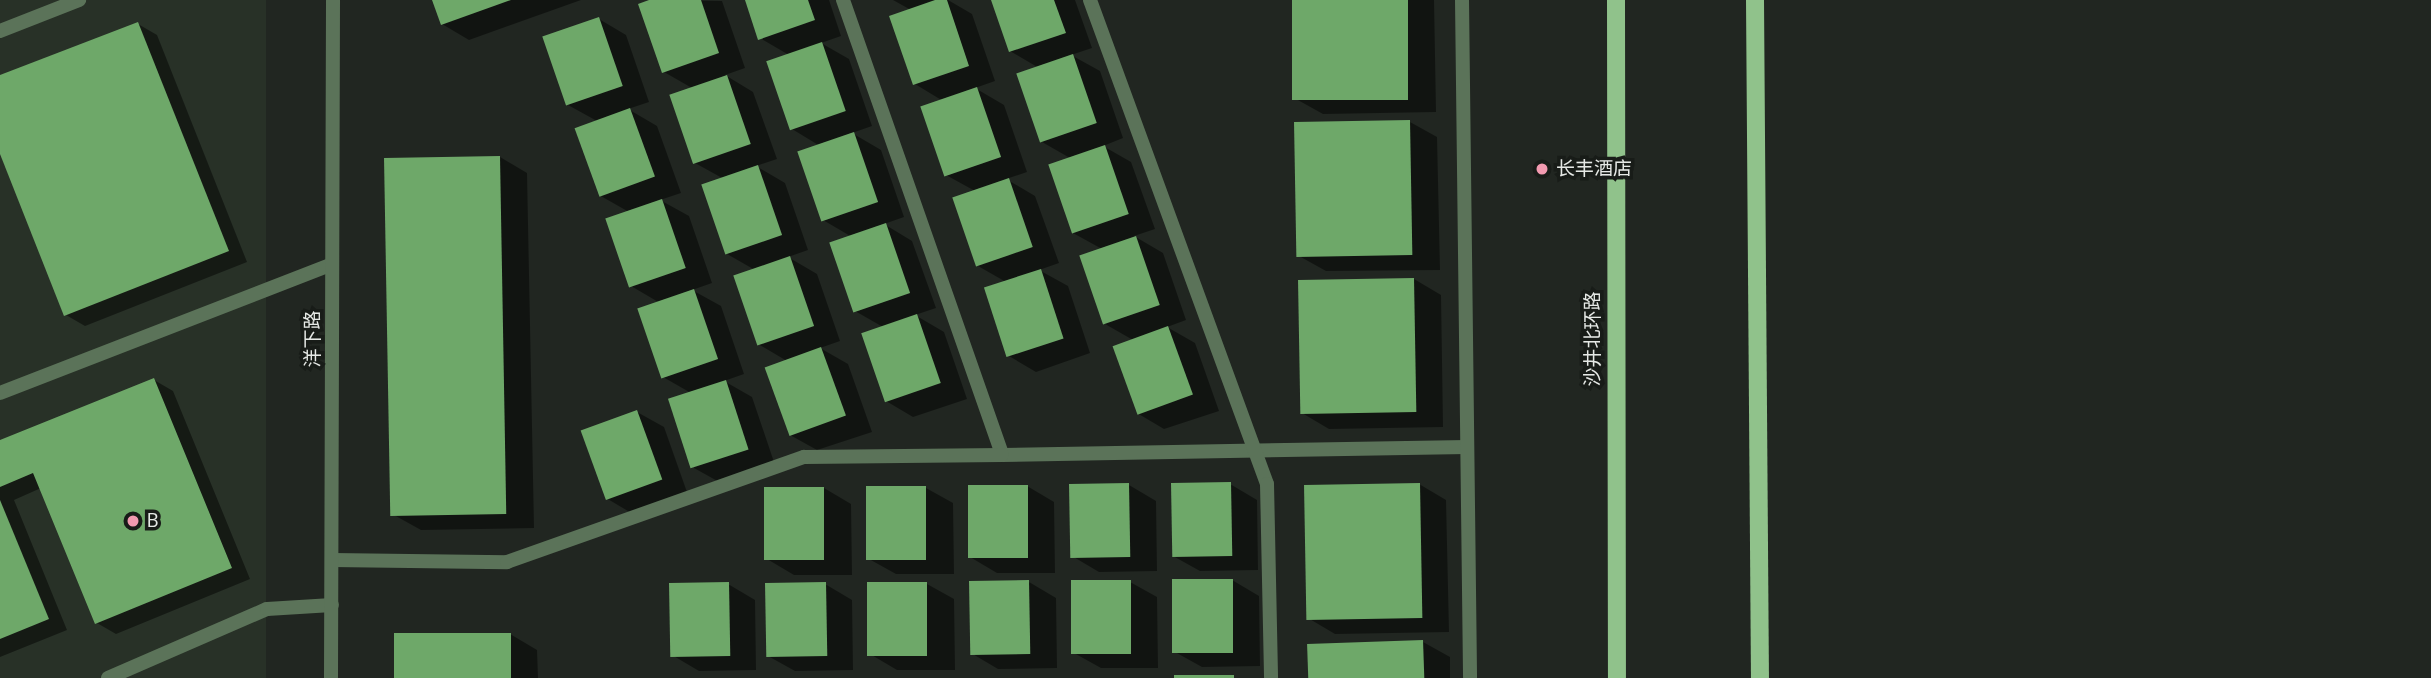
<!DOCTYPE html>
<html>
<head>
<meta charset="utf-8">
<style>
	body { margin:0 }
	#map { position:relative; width:2431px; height:678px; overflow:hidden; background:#212621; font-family:"DM Sans","Noto Sans SC",sans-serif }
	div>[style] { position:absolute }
	.built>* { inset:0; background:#283127; transform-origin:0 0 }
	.shadow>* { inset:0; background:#0007 }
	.building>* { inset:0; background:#6ea869; transform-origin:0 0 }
	.service>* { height:14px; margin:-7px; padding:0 7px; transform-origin:7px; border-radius:7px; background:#5b7359 }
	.minor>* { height:14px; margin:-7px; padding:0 7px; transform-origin:7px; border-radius:7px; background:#5b7359 }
	.primary>* { height:18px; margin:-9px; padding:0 9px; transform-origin:9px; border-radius:9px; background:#90c28b }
	.dots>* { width:19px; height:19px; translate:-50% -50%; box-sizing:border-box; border:4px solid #181c18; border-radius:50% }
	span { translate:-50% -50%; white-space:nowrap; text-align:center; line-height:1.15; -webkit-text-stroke:7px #181c18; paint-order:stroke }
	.poi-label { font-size:19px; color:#e6e9e6 }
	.left { translate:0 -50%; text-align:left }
	.street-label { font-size:19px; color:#e6e9e6 }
</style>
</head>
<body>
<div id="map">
	<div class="built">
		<i style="left:0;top:0;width:266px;height:678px"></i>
	</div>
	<div class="shadow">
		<i style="clip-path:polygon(434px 0,581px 0,469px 40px,442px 24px)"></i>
		<i style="clip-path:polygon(654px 0,722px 1px,745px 68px,725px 75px,753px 92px,777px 159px,756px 166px,785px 183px,808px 250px,788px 257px,817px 274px,840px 341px,820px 348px,848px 364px,872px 432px,817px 450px,790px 435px,787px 361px,758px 344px,755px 270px,727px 254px,724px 179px,695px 163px,692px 88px,664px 72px)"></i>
		<i style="clip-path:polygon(747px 0,829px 0,841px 36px,821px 43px,849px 59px,872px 126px,852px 133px,881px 150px,904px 217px,884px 224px,912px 241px,936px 308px,915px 315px,944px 332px,967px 399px,913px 417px,886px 401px,883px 327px,855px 311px,852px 237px,823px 220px,820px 146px,792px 129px,789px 55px,760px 38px)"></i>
		<i style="clip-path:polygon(893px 0,948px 0,972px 14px,995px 81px,975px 88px,1004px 105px,1027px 172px,1006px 179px,1035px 196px,1059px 263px,1039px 270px,1068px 286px,1090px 353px,1036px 372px,1009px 356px,1006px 282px,978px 266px,975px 191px,946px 175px,943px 101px,915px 84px,911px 10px)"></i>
		<i style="clip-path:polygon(992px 0,1075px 0,1092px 48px,1071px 55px,1100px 71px,1123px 138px,1103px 146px,1131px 162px,1155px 229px,1134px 236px,1163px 253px,1186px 320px,1167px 327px,1195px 343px,1219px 411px,1164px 429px,1137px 413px,1133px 340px,1105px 324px,1102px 249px,1073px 233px,1070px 158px,1042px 142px,1039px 68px,1010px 51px)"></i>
		<i style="clip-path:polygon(1293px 0,1434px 0,1436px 112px,1323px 114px,1296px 99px)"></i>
		<i style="clip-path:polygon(599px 19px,626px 35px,649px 102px,628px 109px,657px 126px,681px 193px,660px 200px,689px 216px,712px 283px,692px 290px,721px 306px,744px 374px,724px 381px,752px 397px,775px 465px,721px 483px,694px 468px,691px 393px,663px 377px,660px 303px,631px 286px,629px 212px,599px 195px,597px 121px,568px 105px)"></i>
		<i style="clip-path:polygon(138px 24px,157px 35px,247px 262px,85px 326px,66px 315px,0 149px,0 77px)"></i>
		<i style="clip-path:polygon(1410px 122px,1437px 137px,1440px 270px,1326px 271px,1299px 256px)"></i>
		<i style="clip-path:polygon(500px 157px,527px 173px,534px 528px,421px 530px,394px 515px)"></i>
		<i style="clip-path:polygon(1414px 279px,1441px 295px,1443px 427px,1329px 429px,1302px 413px)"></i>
		<i style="clip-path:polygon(154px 380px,173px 391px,250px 579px,116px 634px,97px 623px,41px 488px,14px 500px,67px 630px,0 657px,0 442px)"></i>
		<i style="clip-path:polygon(637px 412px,664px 427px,688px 495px,633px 514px,606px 498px)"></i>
		<i style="clip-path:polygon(1230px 484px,1257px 500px,1258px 570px,1200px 571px,1173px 556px)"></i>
		<i style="clip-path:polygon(1419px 484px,1446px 500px,1449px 632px,1335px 634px,1308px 618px)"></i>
		<i style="clip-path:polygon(1129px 485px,1156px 501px,1157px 571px,1099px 572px,1072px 556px)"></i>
		<i style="clip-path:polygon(1027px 486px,1054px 502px,1055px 573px,997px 573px,970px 557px)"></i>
		<i style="clip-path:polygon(824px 488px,851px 504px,852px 575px,794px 575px,767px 559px)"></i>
		<i style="clip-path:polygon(926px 488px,953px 503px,954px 574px,896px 574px,869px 559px)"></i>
		<i style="clip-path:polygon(1232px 580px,1259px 596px,1260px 666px,1202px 667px,1175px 652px)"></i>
		<i style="clip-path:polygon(1029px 582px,1056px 598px,1057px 668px,998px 669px,971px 653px)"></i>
		<i style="clip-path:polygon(1130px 582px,1157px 597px,1158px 668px,1101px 668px,1074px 653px)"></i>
		<i style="clip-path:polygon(728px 584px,755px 600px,756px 670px,699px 671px,672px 655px)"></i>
		<i style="clip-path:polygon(825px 584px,852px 600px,853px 670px,795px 671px,768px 656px)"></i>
		<i style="clip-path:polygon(927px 584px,954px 599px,955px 670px,897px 670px,870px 654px)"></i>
		<i style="clip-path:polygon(510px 634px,537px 650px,538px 678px,397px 678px)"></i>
		<i style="clip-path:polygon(1423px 642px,1450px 657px,1450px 678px,1309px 678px)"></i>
	</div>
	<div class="building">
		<i style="clip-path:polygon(432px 0,511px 0,441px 25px)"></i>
		<i style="clip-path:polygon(649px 0,701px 0,719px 53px,662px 73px,638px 4px)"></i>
		<i style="clip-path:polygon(745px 0,808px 0,815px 20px,758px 40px)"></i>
		<i style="clip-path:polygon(935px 0,947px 0,969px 66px,913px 85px,889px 16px)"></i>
		<i style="clip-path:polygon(991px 0,1054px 0,1066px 33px,1009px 52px)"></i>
		<i style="left:1292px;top:0;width:116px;height:100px"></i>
		<i style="left:599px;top:17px;width:73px;height:60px;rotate:71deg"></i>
		<i style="clip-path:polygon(138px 22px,229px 251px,64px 316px,0 154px,0 75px)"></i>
		<i style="left:822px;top:42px;width:73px;height:59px;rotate:71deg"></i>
		<i style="left:1073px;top:54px;width:73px;height:60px;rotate:71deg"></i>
		<i style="left:727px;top:75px;width:73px;height:61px;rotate:71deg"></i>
		<i style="left:977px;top:87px;width:74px;height:60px;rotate:71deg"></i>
		<i style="left:630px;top:108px;width:73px;height:59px;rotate:70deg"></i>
		<i style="left:1410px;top:120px;width:135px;height:116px;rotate:89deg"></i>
		<i style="left:854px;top:132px;width:74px;height:60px;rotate:71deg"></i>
		<i style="left:1105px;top:145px;width:73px;height:60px;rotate:71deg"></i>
		<i style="left:500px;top:156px;width:358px;height:116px;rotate:89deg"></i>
		<i style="left:758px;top:165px;width:74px;height:60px;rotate:71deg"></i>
		<i style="left:1009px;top:178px;width:73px;height:60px;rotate:71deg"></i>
		<i style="left:662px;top:199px;width:73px;height:60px;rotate:71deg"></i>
		<i style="left:886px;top:223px;width:74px;height:60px;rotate:71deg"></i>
		<i style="left:1136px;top:236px;width:73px;height:60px;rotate:71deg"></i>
		<i style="left:790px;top:256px;width:74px;height:60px;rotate:71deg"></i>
		<i style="left:1041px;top:269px;width:73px;height:60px;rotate:72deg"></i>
		<i style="left:1414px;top:278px;width:134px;height:116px;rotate:89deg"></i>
		<i style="left:694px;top:289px;width:74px;height:60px;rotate:71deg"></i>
		<i style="left:917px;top:314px;width:73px;height:59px;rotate:71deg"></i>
		<i style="left:1168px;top:326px;width:73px;height:59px;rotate:70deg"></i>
		<i style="left:821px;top:347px;width:73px;height:60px;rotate:70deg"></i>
		<i style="clip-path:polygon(154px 378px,232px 568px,95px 624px,33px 473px,0 487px,0 440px)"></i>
		<i style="left:726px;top:380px;width:73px;height:61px;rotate:72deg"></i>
		<i style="left:637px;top:410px;width:74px;height:60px;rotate:70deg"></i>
		<i style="left:1231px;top:482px;width:74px;height:60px;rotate:89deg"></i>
		<i style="left:1129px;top:483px;width:74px;height:60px;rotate:89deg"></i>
		<i style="left:1420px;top:483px;width:135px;height:116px;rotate:89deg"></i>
		<i style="left:968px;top:485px;width:60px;height:73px"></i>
		<i style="left:866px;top:486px;width:60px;height:74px"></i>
		<i style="left:764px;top:487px;width:60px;height:73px"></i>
		<i style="clip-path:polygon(0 500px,49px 619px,0 639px)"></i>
		<i style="left:1172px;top:579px;width:61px;height:74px"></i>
		<i style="left:1029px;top:580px;width:74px;height:60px;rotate:89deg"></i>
		<i style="left:1071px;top:580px;width:60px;height:74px"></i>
		<i style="left:729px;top:582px;width:74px;height:60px;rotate:89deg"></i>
		<i style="left:826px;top:582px;width:74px;height:61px;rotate:89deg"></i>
		<i style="left:867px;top:582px;width:60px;height:74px"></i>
		<i style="left:511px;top:633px;width:45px;height:117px;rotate:90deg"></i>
		<i style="left:1423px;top:640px;width:38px;height:116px;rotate:88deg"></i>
		<i style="left:1174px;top:675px;width:60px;height:3px"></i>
	</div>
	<div class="service">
		<i style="left:0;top:31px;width:85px;rotate:-21.4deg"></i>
		<i style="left:0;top:393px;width:356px;rotate:-21.2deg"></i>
		<i style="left:108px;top:678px;width:173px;rotate:-23.5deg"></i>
		<i style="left:267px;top:609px;width:65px;rotate:-3.5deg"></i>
	</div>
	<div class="minor">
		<i style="left:843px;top:0;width:482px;rotate:70.7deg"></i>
		<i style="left:1002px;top:455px;width:465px;rotate:-1deg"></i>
		<i style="left:1090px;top:0;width:515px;rotate:69.91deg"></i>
		<i style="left:1267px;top:484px;width:194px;rotate:88.8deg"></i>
		<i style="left:1462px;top:0;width:678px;rotate:89.32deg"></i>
		<i style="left:332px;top:560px;width:175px;rotate:0.7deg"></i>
		<i style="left:507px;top:562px;width:315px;rotate:-19.5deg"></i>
		<i style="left:804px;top:457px;width:198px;rotate:-0.6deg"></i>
		<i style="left:331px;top:678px;width:678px;rotate:-89.83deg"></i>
	</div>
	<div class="primary">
		<i style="left:1616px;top:0;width:678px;rotate:89.92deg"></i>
		<i style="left:1755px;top:0;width:678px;rotate:89.58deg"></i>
	</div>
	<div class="dots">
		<i style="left:1542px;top:169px;background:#f29ab0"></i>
		<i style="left:133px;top:521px;background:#f29ab0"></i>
	</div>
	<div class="poi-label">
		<span class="left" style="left:1556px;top:169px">长丰酒店</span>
		<span class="left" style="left:147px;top:521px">B</span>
	</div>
	<div class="street-label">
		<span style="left:313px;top:339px;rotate:-90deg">洋下路</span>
		<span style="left:1593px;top:339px;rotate:-90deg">沙井北环路</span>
	</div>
</div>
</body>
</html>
